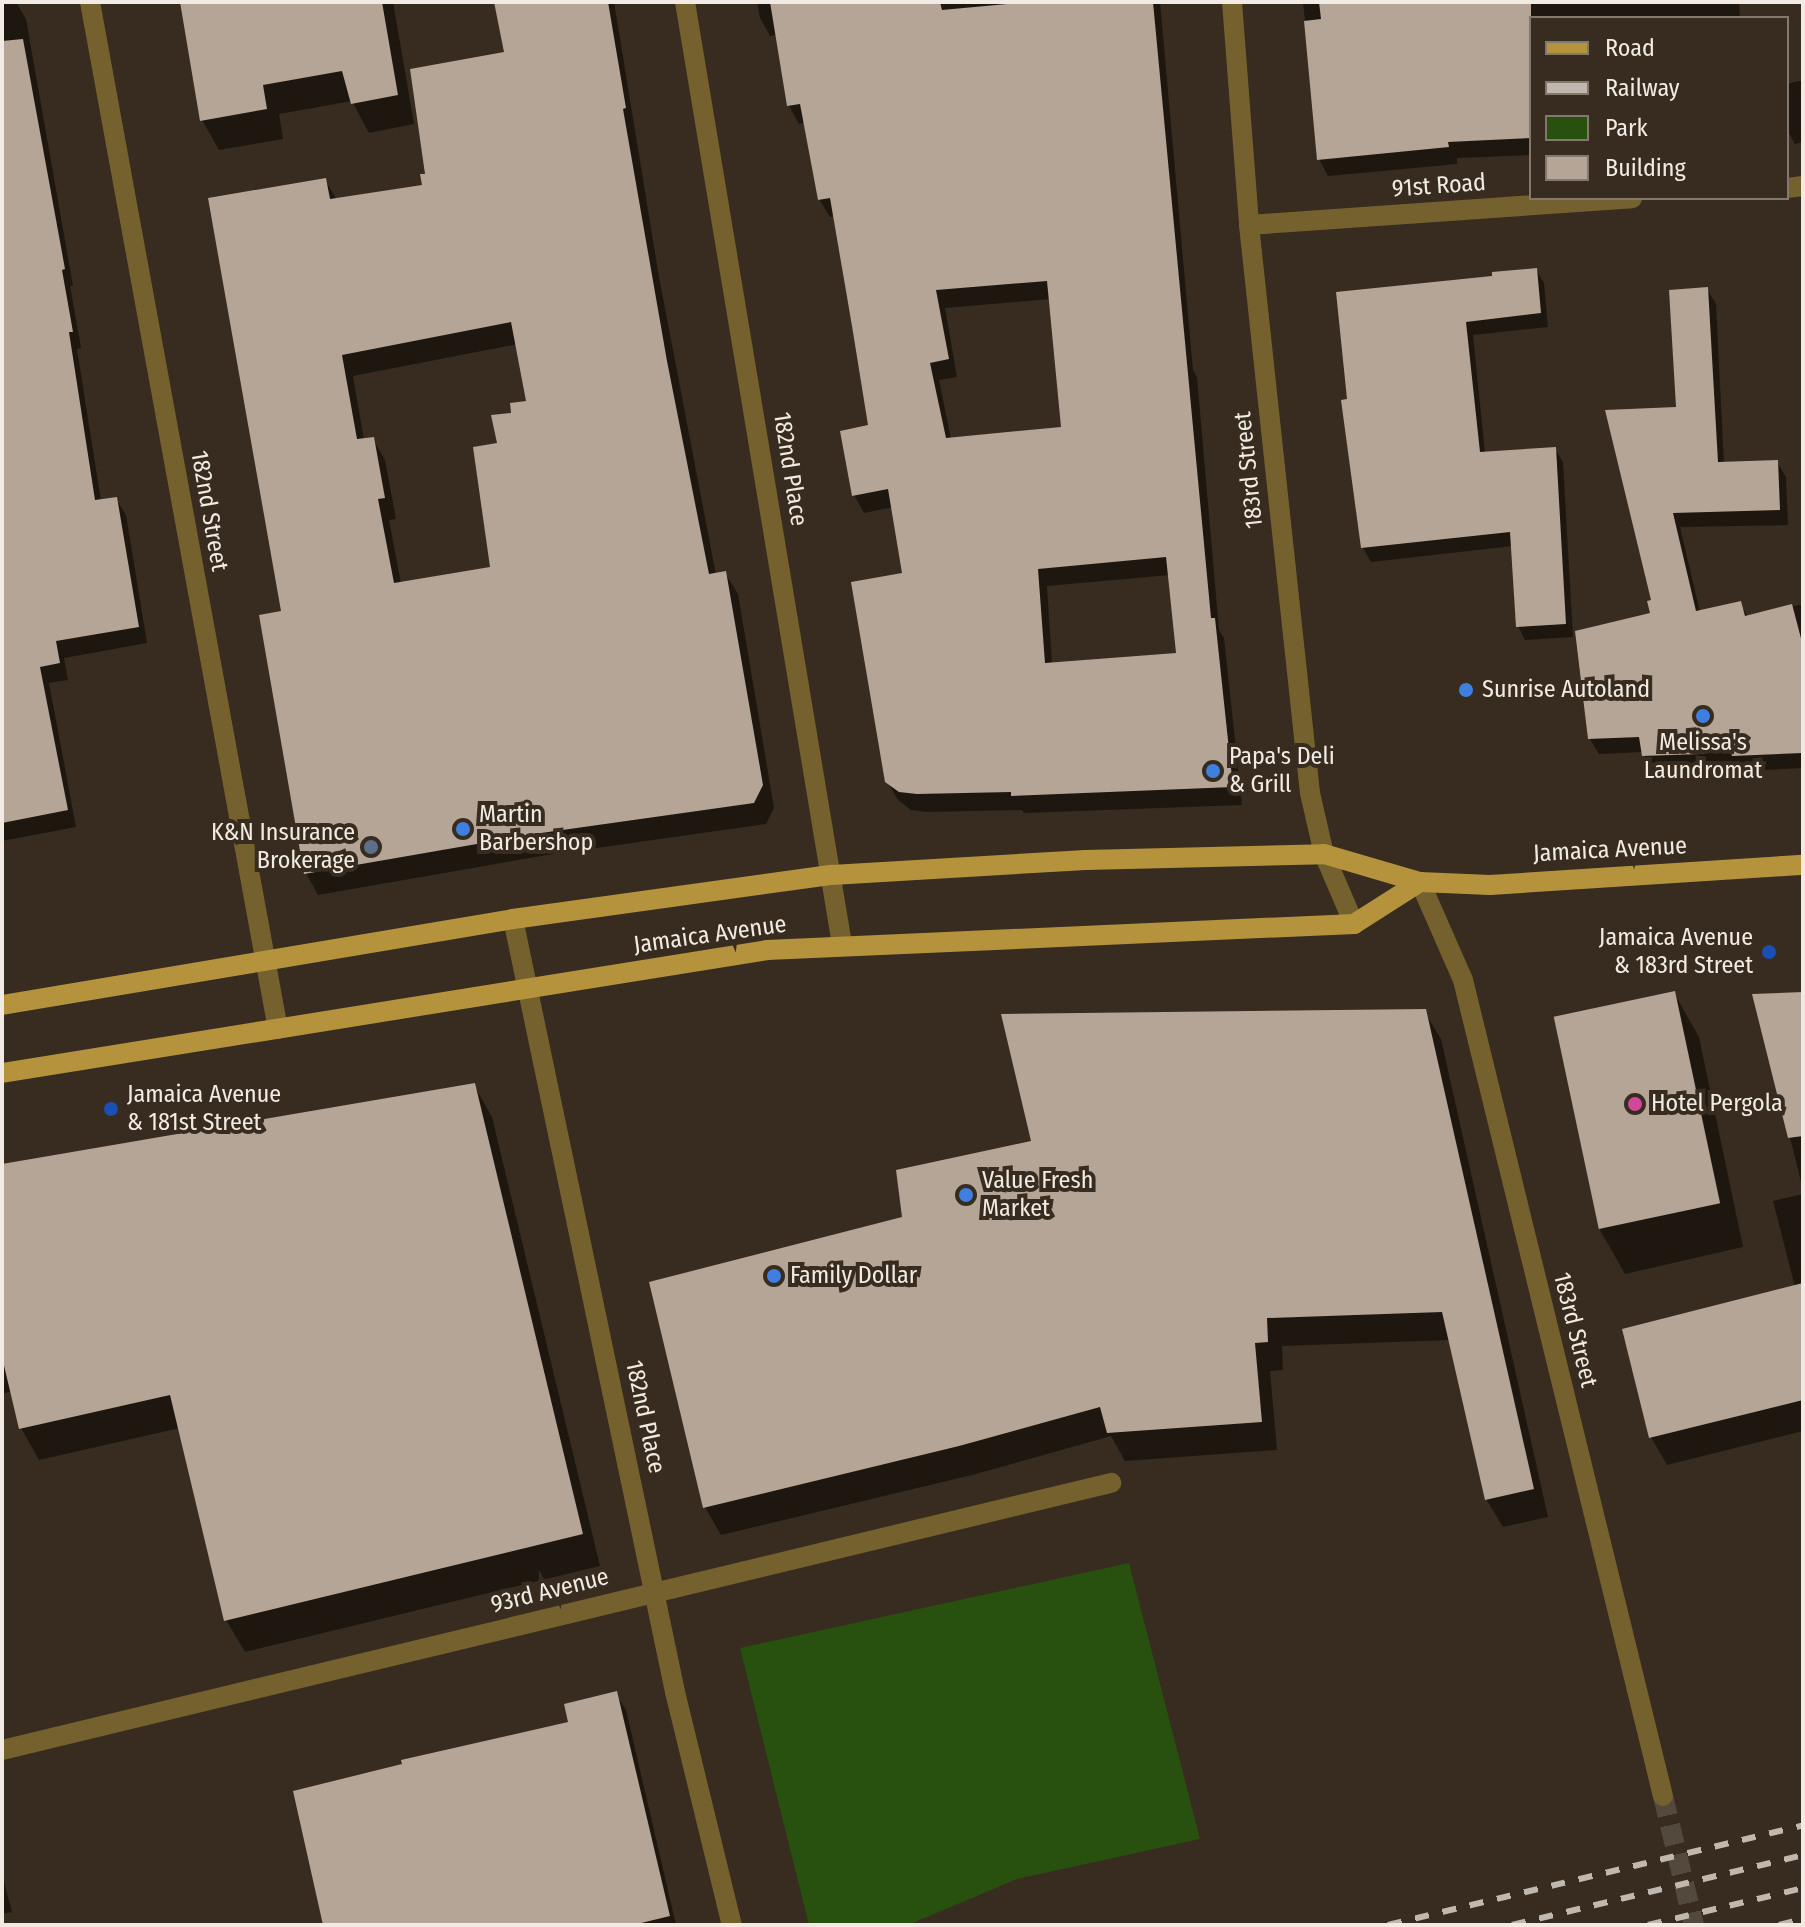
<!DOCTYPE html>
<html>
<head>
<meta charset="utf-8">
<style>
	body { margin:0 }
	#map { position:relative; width:1805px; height:1927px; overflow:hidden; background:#372c1f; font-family:"Fira Sans Condensed",sans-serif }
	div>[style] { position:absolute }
	.green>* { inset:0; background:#28500f }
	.shadow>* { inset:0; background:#0007 }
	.building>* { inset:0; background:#b4a597; transform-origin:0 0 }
	.minor-tunnel>* { height:20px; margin-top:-10px; transform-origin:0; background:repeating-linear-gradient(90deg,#53493c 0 20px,transparent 0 30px) }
	.minor>* { height:20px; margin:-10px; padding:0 10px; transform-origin:10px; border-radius:10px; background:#75612e }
	.major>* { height:20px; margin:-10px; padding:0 10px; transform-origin:10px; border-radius:10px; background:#b5933d }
	.rail>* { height:6px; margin-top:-3px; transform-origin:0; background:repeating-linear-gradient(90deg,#c0b8af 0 14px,transparent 0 28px) }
	.dots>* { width:22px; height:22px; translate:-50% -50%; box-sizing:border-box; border:4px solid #372c1f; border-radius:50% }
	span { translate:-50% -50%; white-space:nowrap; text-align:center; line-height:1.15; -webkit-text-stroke:8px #372c1f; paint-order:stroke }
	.street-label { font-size:24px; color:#f2ebe3 }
	.poi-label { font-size:24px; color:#f2ebe3 }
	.left { translate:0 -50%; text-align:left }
	.right { translate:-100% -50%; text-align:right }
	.frame { position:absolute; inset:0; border:4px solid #f2ebe3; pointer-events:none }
	.legend { position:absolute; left:1529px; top:16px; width:260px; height:184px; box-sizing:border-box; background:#372c1f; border:2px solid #82786d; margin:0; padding:10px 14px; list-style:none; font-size:24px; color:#f2ebe3 }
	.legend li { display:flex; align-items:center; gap:16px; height:40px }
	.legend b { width:40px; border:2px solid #82786d }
</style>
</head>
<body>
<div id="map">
	<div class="green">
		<i style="clip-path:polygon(1129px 1563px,1200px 1839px,1017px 1879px,908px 1925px,809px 1925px,740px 1648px)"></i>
	</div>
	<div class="shadow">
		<i style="clip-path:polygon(16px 2px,26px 19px,73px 286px,70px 286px,81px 348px,77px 349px,101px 501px,116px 499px,126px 515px,147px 643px,64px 658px,68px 680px,49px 683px,76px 827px,2px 841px,2px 5px)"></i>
		<i style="clip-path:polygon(182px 2px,393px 2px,414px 124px,369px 133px,352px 101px,279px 114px,283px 139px,219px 150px,202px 120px)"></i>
		<i style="clip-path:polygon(evenodd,496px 2px,614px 2px,659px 277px,716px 575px,725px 573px,738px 594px,774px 808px,766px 824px,547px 855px,318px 895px,306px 873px,283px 613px,325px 180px,337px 200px,424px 186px,427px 175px,506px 54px,496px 2px,518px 344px,528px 402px,513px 414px,499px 445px,491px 571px,401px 584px,389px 520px,396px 519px,385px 460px,373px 439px,364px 440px,353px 376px,518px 344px)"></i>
		<i style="clip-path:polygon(evenodd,757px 2px,1160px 2px,1193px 370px,1197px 377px,1219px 630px,1224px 638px,1242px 805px,1024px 813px,1022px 810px,928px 812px,911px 810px,898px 800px,887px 781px,904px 574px,893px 507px,864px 513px,854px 495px,870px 427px,835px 216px,830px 217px,819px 199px,806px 122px,799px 124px,789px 106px,777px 35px,770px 36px,760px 18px,757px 2px,1050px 299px,1063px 429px,951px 439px,939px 380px,957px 377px,945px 308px,1050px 299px,757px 2px,1170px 575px,1178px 655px,1052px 664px,1047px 586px,1170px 575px)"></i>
		<i style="clip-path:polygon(1303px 2px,1739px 2px,1740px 18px,1531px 18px,1531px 155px,1457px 158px,1457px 164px,1328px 176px,1319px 159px)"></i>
		<i style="clip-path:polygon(1803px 80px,1803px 142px,1795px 144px,1787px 130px,1787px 84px)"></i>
		<i style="clip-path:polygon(1536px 270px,1544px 283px,1548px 327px,1473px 335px,1485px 453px,1555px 449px,1563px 462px,1573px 637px,1525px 640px,1518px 626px,1513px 546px,1371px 562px,1363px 548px,1343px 401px,1349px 401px,1495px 278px)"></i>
		<i style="clip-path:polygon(1707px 289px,1716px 304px,1724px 464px,1777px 462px,1786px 477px,1788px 525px,1680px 527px,1700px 612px,1740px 603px,1748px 617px,1803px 604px,1803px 768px,1742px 771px,1737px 761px,1710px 768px,1652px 770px,1643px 752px,1599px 754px,1590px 739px,1652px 615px,1678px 409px)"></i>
		<i style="clip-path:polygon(1674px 993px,1699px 1037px,1743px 1247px,1625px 1274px,1600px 1230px)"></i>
		<i style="clip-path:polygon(1803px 994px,1803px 1190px,1755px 996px)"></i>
		<i style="clip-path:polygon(1424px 1011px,1441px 1039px,1548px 1517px,1503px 1527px,1486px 1499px,1450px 1340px,1282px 1346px,1283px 1370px,1270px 1371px,1277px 1450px,1125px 1461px,1111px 1436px,976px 1474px,721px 1535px,705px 1507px,905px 1218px,1033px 1142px)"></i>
		<i style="clip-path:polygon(474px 1085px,492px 1117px,600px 1566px,245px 1652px,226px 1620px,180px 1428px,39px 1460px,21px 1428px,12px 1391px,2px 1394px,2px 1167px)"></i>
		<i style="clip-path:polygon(1803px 1194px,1803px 1431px,1667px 1465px,1651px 1437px,1795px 1287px,1773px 1201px)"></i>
		<i style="clip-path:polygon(616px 1694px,626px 1710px,676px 1925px,346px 1925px,571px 1723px)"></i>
		<i style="clip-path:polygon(2px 1874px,12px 1912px,2px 1914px)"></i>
	</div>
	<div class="building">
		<i style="clip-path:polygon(180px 2px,382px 2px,398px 95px,351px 104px,342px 71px,263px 85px,267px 109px,200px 121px)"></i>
		<i style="clip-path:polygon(evenodd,494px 2px,608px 2px,626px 108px,623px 109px,667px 361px,709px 574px,726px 571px,763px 785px,754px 803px,534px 834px,304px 874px,259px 615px,281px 611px,208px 198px,326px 178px,330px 199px,422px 185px,420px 174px,425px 174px,410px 69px,504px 52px,494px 2px,511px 322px,526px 401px,510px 403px,511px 413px,491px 415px,497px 443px,473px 447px,490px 567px,394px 583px,378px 499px,385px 498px,374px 437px,357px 439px,342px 355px,511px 322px)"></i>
		<i style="clip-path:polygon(evenodd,770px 2px,940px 2px,942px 10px,1029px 2px,1153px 2px,1211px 618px,1215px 618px,1233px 787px,1011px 796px,1011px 792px,917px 794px,899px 792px,885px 782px,851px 582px,902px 573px,888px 489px,852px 496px,840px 431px,868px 425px,852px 326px,830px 198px,818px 200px,800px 104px,787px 106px,770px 2px,1047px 281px,1061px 427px,946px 438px,930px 363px,949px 359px,936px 290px,1047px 281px,770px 2px,1166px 557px,1176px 653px,1045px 663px,1038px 569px,1166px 557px)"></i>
		<i style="clip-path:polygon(1319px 2px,1531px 2px,1531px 138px,1448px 142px,1449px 147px,1317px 160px,1304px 21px,1321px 19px)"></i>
		<i style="clip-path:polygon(23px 39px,65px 269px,62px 270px,73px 332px,69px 332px,95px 500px,117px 497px,139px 627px,56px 641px,60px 663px,40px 667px,68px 810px,2px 823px,2px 41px)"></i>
		<i style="clip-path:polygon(1537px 268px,1541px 313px,1466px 322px,1480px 452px,1556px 447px,1566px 624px,1516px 627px,1510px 532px,1361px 548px,1341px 400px,1347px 399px,1336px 292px,1492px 276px,1492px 272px)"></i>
		<i style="clip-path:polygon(1708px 287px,1718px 462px,1778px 460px,1780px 510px,1673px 513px,1696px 611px,1741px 601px,1745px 616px,1792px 604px,1803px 646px,1803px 753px,1732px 756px,1729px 746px,1701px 754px,1642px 756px,1639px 737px,1588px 739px,1575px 631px,1650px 613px,1647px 601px,1651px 600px,1605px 410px,1676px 407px,1669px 290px)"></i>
		<i style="left:1675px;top:991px;width:217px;height:124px;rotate:78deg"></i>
		<i style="clip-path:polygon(1803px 992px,1803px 1136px,1788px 1138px,1752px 994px)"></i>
		<i style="clip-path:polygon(1426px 1009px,1534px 1489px,1485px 1500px,1442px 1312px,1267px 1318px,1268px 1342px,1255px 1343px,1262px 1422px,1107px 1433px,1100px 1407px,959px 1446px,703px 1508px,649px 1282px,902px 1217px,896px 1170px,1031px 1141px,1001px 1014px)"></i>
		<i style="clip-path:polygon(475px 1083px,583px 1534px,224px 1621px,170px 1395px,19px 1429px,2px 1357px,2px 1164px)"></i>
		<i style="clip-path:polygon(1803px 1283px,1803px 1400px,1649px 1438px,1622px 1329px)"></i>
		<i style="clip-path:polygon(617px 1691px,670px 1916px,633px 1925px,323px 1925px,293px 1791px,402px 1764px,401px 1760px,568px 1722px,564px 1704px)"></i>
	</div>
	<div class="minor-tunnel">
		<i style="left:1663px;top:1796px;width:133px;rotate:76.5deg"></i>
	</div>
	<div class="minor">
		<i style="left:90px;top:2px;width:1044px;rotate:79.63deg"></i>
		<i style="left:685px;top:2px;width:955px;rotate:80.54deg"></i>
		<i style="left:1232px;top:2px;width:224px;rotate:85.6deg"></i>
		<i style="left:1249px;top:225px;width:571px;rotate:83.87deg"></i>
		<i style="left:1310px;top:793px;width:63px;rotate:77.1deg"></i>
		<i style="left:1324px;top:854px;width:76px;rotate:66.8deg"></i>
		<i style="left:1787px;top:188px;width:16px;rotate:-7deg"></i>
		<i style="left:1249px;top:225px;width:384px;rotate:-4deg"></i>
		<i style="left:1420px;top:882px;width:107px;rotate:66.3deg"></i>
		<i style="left:1463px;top:980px;width:840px;rotate:76.23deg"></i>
		<i style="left:513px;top:919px;width:790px;rotate:78.16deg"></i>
		<i style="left:675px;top:1692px;width:240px;rotate:76.3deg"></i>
		<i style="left:2px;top:1750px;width:1141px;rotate:-13.54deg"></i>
	</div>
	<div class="major">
		<i style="left:2px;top:1005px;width:518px;rotate:-9.55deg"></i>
		<i style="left:513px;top:919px;width:322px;rotate:-7.9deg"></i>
		<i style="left:832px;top:875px;width:254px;rotate:-3.4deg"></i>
		<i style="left:1086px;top:860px;width:238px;rotate:-1.4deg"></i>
		<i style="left:1324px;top:854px;width:100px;rotate:16.3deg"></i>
		<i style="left:1420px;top:882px;width:70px;rotate:2.5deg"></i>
		<i style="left:1490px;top:885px;width:314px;rotate:-3.7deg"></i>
		<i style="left:2px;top:1073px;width:775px;rotate:-9.13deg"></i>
		<i style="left:767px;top:950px;width:588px;rotate:-2.54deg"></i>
		<i style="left:1354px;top:924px;width:78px;rotate:-32.5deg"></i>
	</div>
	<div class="rail">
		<i style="left:1388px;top:1925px;width:427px;rotate:-13.5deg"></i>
		<i style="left:1512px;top:1925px;width:299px;rotate:-13.5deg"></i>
		<i style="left:1648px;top:1925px;width:159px;rotate:-13.4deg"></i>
		<i style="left:1779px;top:1925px;width:25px;rotate:-14deg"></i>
	</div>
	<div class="dots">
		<i style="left:1466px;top:690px;background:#3f7fe0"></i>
		<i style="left:1703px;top:716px;background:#3f7fe0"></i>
		<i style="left:1213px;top:771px;background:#3f7fe0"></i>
		<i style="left:463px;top:829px;background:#3f7fe0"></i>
		<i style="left:371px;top:847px;background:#5c6f8a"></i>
		<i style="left:1769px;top:952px;background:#1a4fb4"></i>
		<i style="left:1635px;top:1104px;background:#d1479c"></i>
		<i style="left:111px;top:1109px;background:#1a4fb4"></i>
		<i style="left:966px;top:1195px;background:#3f7fe0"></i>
		<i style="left:774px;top:1276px;background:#3f7fe0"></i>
	</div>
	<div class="street-label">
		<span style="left:1439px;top:186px;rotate:-4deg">91st Road</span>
		<span style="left:790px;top:469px;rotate:81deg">182nd Place</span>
		<span style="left:1249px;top:470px;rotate:-96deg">183rd Street</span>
		<span style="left:209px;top:511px;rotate:80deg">182nd Street</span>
		<span style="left:1610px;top:850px;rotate:-3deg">Jamaica Avenue</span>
		<span style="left:710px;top:935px;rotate:-8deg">Jamaica Avenue</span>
		<span style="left:1575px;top:1330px;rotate:76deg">183rd Street</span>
		<span style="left:645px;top:1417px;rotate:78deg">182nd Place</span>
		<span style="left:550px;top:1591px;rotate:-14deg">93rd Avenue</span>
	</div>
	<div class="poi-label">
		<span class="left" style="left:1482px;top:690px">Sunrise Autoland</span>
		<span style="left:1703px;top:757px">Melissa's<br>Laundromat</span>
		<span class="left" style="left:1229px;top:771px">Papa's Deli<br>&amp; Grill</span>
		<span class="left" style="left:479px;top:829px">Martin<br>Barbershop</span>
		<span class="right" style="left:355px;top:847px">K&amp;N Insurance<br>Brokerage</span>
		<span class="right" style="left:1753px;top:952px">Jamaica Avenue<br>&amp; 183rd Street</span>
		<span class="left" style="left:127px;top:1109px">Jamaica Avenue<br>&amp; 181st Street</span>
		<span class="left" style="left:1651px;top:1104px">Hotel Pergola</span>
		<span class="left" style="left:982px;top:1195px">Value Fresh<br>Market</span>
		<span class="left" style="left:790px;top:1276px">Family Dollar</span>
	</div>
	<div class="frame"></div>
	<ul class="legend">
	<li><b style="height:10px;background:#b5933d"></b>Road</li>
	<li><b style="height:10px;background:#c0b8af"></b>Railway</li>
	<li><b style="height:22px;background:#28500f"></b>Park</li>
	<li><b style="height:22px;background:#b4a597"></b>Building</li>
	</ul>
</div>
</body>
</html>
